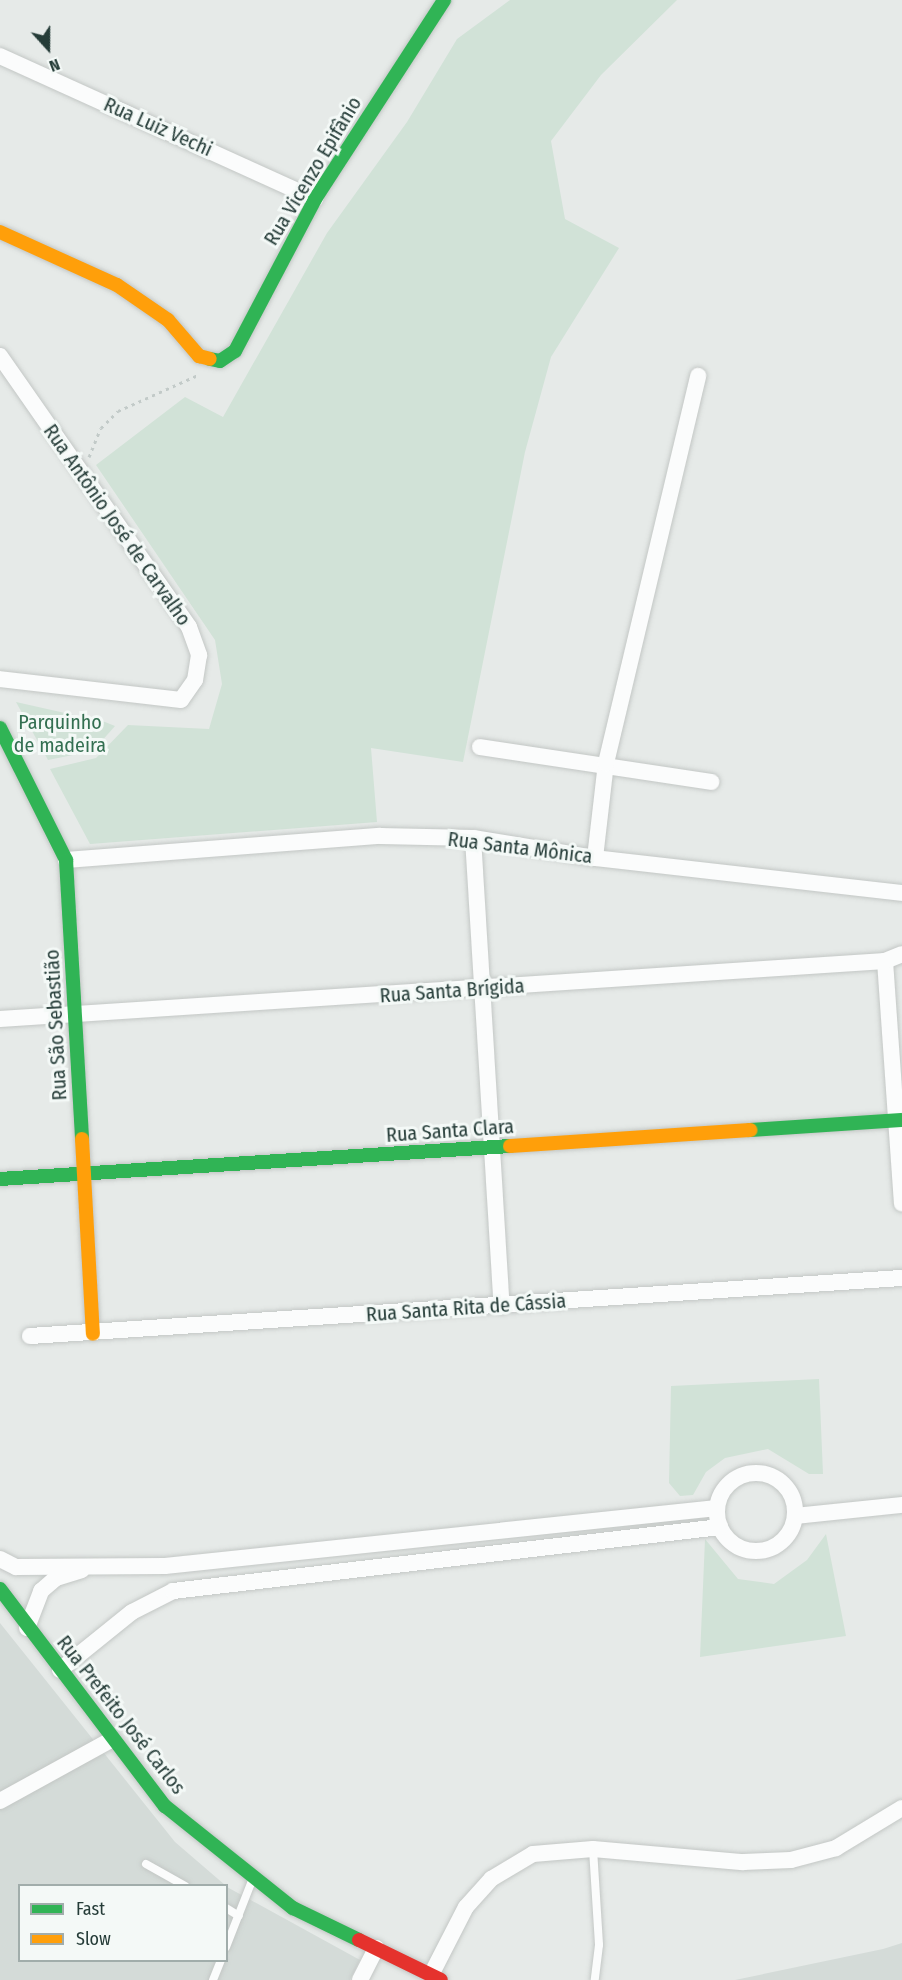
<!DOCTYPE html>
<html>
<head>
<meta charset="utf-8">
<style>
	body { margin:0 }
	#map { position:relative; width:902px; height:1980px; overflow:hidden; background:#e6eae8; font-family:"Fira Sans Condensed",sans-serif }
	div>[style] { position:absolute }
	.built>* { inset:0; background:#d4dbd8 }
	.green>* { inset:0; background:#d1e2d7 }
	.path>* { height:3px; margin-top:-1.5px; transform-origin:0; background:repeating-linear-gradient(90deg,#c2cac8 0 3px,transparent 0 7.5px) }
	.roads { filter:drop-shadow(0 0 2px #c3c7c5) drop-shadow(0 0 2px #c3c7c5) }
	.lane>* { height:8px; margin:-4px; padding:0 4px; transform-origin:4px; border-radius:4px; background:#fbfcfc }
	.street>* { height:16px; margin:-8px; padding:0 8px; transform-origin:8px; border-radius:8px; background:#fbfcfc }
	.street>.ring { margin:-8px; padding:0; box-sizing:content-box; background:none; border:16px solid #fbfcfc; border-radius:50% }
	.fast>* { height:14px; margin:-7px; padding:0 7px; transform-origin:7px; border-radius:7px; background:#30b455 }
	.slow>* { height:14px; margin:-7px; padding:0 7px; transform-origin:7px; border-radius:7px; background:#ff9f0a }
	.jam>* { height:14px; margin:-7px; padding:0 7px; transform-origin:7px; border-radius:7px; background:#e5322d }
	span { translate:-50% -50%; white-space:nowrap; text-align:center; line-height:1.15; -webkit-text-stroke:6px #f4f9f7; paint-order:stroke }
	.street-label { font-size:20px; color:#253c38 }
	.park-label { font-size:20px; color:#336f51 }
	.legend { position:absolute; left:18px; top:1884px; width:210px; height:78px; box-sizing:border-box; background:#f4f9f7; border:2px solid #a1adab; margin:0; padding:8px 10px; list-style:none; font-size:18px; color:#253c38 }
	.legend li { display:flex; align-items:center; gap:12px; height:30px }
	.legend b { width:30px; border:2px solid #a1adab }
	.north { position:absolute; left:18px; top:18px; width:60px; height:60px; -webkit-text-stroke:4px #f4f9f7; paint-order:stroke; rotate:159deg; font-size:16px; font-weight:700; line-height:24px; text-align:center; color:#253c38 }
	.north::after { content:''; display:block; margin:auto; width:21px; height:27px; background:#253c38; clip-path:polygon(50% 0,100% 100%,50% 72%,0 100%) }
</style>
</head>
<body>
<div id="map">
	<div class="built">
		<i style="clip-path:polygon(0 1623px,175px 1842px,225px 1885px,20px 1886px,20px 1960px,226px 1960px,227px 1887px,360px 1960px,350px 1980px,0 1980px)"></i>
		<i style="clip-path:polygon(902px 1943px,902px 1980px,735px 1980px,883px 1949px)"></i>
	</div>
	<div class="green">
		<i style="clip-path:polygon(510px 0,677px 0,601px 75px,551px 141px,565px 219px,619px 248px,551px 357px,525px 452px,463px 762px,371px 748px,377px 822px,90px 844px,50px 769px,96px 758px,128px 725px,209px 729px,222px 684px,215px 640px,96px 465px,185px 397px,223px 417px,327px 233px,407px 122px,457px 39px)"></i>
		<i style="clip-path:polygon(16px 702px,105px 722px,115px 726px,93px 751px,48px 760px)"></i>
		<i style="clip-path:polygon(819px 1379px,823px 1474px,809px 1474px,768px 1449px,725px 1458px,706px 1472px,693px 1495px,680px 1496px,669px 1483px,671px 1386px)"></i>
		<i style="clip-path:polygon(826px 1534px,846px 1636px,700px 1657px,705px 1539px,738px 1579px,774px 1584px,807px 1560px)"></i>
	</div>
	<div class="path">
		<i style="left:89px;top:457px;width:31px;rotate:-68deg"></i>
		<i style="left:101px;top:428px;width:24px;rotate:-45deg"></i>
		<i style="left:118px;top:411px;width:88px;rotate:-24.2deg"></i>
	</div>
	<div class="roads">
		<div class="lane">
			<i style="left:593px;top:1849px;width:96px;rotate:86.4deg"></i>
			<i style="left:599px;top:1945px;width:35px;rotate:97deg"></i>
			<i style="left:146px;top:1864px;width:45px;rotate:29.4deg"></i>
			<i style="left:226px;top:1908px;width:15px;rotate:32deg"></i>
			<i style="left:226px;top:1947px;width:74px;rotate:-68.6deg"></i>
			<i style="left:213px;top:1980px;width:22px;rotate:-68deg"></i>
		</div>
		<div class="street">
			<i style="left:0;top:56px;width:346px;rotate:24.4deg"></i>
			<i style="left:0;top:356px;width:330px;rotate:55.1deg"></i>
			<i style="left:189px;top:627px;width:30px;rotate:70deg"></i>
			<i style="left:199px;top:655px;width:25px;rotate:99deg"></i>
			<i style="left:195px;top:680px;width:24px;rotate:125deg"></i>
			<i style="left:181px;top:700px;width:182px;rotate:-173.4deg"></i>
			<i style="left:480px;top:747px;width:234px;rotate:8.6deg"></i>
			<i style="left:473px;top:838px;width:469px;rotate:86.5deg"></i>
			<i style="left:595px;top:858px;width:96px;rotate:-83.4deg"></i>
			<i style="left:606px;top:763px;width:398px;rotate:-76.6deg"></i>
			<i style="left:66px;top:860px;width:315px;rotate:-4.4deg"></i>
			<i style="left:380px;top:836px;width:93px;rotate:1.2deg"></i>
			<i style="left:473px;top:838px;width:124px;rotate:9.3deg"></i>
			<i style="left:595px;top:858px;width:309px;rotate:6.5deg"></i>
			<i style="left:885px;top:961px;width:243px;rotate:86deg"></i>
			<i style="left:0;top:1019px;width:887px;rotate:-3.75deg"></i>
			<i style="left:885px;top:961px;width:18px;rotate:-22deg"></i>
			<i style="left:30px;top:1336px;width:874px;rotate:-3.81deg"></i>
			<i class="ring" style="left:717px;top:1473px;width:62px;height:62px"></i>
			<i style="left:795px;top:1516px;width:108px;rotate:-5.9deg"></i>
			<i style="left:0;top:1559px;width:18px;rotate:27deg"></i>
			<i style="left:16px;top:1567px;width:149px;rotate:-0.4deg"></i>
			<i style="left:165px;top:1566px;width:555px;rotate:-6deg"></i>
			<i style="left:27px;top:1628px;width:40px;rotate:-69deg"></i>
			<i style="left:41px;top:1591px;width:20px;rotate:-41deg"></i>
			<i style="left:56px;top:1578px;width:27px;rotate:-17deg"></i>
			<i style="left:60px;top:1670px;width:92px;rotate:-38.9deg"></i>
			<i style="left:132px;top:1612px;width:46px;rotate:-27.1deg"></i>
			<i style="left:173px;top:1591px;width:551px;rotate:-6.67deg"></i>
			<i style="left:0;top:1801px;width:127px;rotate:-28.8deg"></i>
			<i style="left:431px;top:1975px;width:76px;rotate:-62.8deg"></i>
			<i style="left:466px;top:1907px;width:38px;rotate:-48deg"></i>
			<i style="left:491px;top:1879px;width:49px;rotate:-30.8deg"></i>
			<i style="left:533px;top:1854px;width:60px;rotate:-4.8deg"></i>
			<i style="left:593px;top:1849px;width:151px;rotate:5deg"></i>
			<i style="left:743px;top:1862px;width:48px;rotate:-2.4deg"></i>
			<i style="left:791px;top:1860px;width:47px;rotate:-14.9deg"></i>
			<i style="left:836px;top:1848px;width:77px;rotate:-31.2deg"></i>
			<i style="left:360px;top:1980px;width:36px;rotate:-63deg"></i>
		</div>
		<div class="fast">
			<i style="left:210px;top:359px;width:10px;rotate:11deg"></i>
			<i style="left:220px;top:361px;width:18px;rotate:-34deg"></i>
			<i style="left:235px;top:351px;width:172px;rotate:-62.2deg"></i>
			<i style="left:315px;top:199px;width:237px;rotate:-57deg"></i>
			<i style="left:0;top:728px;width:148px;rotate:63.4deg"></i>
			<i style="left:66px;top:860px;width:279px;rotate:86.7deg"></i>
			<i style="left:750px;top:1130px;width:152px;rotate:-3.8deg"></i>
			<i style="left:0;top:1179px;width:511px;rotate:-3.7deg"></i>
			<i style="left:0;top:1589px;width:273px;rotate:52.8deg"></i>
			<i style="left:165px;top:1806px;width:164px;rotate:38.6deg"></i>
			<i style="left:293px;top:1908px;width:73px;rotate:25.9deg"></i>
		</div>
		<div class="slow">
			<i style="left:0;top:232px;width:128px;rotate:24.4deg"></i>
			<i style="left:117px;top:285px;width:62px;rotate:34.5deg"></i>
			<i style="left:168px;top:320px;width:48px;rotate:49.3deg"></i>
			<i style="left:199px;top:356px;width:11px;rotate:15deg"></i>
			<i style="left:82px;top:1139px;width:195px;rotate:86.8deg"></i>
			<i style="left:510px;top:1146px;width:241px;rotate:-3.8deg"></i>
		</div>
		<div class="jam">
			<i style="left:359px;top:1940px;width:91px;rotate:26deg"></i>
		</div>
	</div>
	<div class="street-label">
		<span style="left:158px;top:127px;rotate:24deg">Rua Luiz Vechi</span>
		<span style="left:313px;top:171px;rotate:-59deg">Rua Vicenzo Epifânio</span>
		<span style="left:117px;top:525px;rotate:55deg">Rua Antônio José de Carvalho</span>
		<span style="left:520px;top:848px;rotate:7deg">Rua Santa Mônica</span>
		<span style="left:452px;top:991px;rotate:-4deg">Rua Santa Brígida</span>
		<span style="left:56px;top:1025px;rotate:-93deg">Rua São Sebastião</span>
		<span style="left:450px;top:1131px;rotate:-4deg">Rua Santa Clara</span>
		<span style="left:466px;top:1308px;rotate:-4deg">Rua Santa Rita de Cássia</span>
		<span style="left:121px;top:1715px;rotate:52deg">Rua Prefeito José Carlos</span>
	</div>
	<div class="park-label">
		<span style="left:60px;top:734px">Parquinho<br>de madeira</span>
	</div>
	<ul class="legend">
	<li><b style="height:8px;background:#30b455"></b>Fast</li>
	<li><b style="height:8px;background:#ff9f0a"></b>Slow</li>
	</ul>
	<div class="north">N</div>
</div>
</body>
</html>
